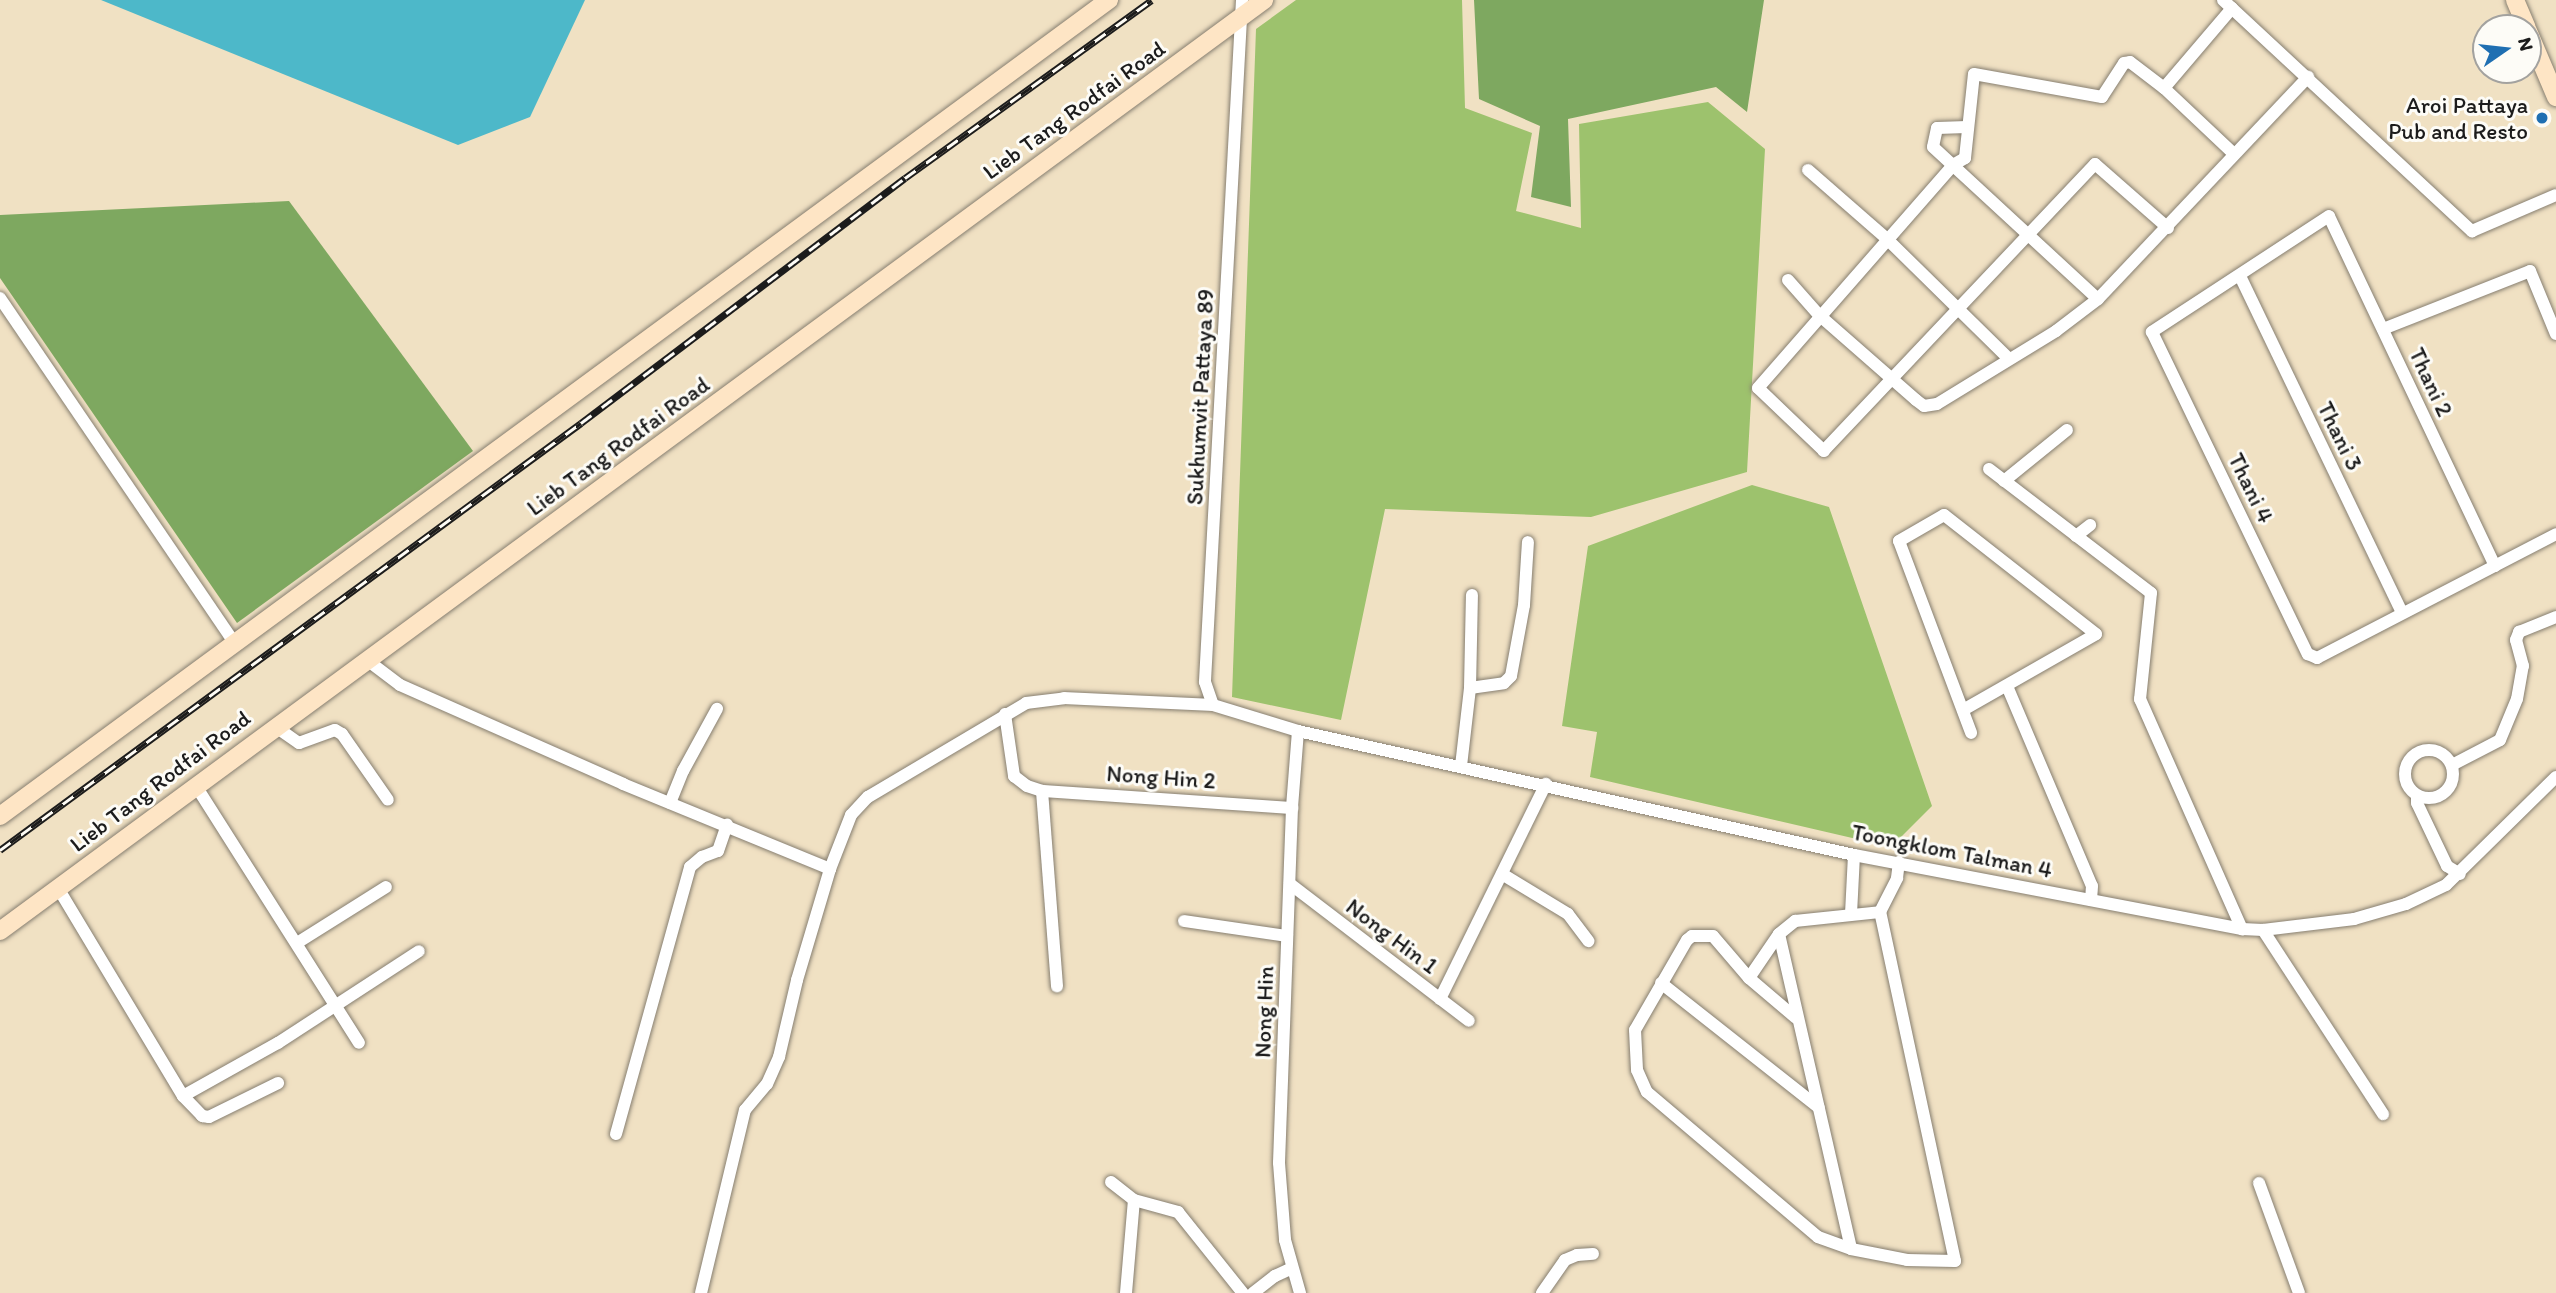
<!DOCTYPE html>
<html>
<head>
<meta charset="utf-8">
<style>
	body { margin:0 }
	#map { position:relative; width:2556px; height:1293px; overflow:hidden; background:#f0e1c3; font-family:Itim,sans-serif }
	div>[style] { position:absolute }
	.green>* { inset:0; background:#9dc26d }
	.forest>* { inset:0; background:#7ea860 }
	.water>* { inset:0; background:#4db8c9 }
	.roads { filter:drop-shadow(0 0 2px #867e70) drop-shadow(0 0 2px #867e70) }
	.street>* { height:12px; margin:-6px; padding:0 6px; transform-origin:6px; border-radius:6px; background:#fff }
	.street>.ring { margin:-6px; padding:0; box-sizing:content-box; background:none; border:12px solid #fff; border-radius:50% }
	.secondary>* { height:18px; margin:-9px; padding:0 9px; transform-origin:9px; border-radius:9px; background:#fee5c5 }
	.rail>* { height:7px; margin-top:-3.5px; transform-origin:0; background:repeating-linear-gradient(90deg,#fdfcf7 0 13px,#1c1c1c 0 26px); box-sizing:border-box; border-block:2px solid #1c1c1c }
	.dots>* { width:19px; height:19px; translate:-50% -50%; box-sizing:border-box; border:4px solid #fdfcf7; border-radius:50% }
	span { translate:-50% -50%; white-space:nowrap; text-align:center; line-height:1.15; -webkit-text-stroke:6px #fdfcf7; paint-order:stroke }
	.poi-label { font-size:23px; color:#1c1c1c }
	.right { translate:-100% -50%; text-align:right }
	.street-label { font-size:23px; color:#1c1c1c }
	.north { position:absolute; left:2472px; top:14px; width:70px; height:70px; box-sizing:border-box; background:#fdfcf7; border:2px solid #a3a29f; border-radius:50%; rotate:76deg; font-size:19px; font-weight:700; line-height:28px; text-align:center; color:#1c1c1c }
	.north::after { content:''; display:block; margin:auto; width:24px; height:32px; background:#1f6fb2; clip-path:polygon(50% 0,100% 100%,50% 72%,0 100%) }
</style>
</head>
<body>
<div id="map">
	<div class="green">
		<i style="clip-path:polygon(1296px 0,1462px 0,1465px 108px,1532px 133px,1516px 211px,1581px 228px,1579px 124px,1708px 102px,1765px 149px,1747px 472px,1591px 517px,1385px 509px,1341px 720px,1232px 697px,1256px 29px)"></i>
		<i style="clip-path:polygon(1752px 485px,1829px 507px,1932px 806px,1891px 847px,1590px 777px,1597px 732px,1562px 726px,1588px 546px)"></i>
	</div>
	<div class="forest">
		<i style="clip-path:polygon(1474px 0,1764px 0,1747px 112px,1716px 87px,1568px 119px,1571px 207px,1531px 197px,1540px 126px,1479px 99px)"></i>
		<i style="clip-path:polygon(289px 201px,473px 451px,237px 623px,0 278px,0 215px)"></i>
	</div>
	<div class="water">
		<i style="clip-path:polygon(101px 0,585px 0,530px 117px,458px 145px)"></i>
	</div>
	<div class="roads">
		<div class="street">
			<i style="left:1242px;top:0;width:683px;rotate:93.11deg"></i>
			<i style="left:1205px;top:682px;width:24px;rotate:71deg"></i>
			<i style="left:1213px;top:705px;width:89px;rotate:17deg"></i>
			<i style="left:1298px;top:731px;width:570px;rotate:12.57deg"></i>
			<i style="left:1854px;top:855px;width:395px;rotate:10.8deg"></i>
			<i style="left:2242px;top:929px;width:21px;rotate:3deg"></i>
			<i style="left:2263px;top:930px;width:92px;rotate:-6.9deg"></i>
			<i style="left:2354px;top:919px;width:54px;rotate:-16.1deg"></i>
			<i style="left:2406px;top:904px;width:44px;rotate:-25.4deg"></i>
			<i style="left:2446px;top:885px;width:154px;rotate:-44.5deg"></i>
			<i style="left:2223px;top:0;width:340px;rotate:42.9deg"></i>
			<i style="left:2472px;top:231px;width:91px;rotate:-23.2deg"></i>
			<i style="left:2164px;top:88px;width:105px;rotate:-49.6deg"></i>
			<i style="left:1967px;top:127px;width:30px;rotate:178deg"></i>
			<i style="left:1937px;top:128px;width:19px;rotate:102deg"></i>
			<i style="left:1933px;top:147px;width:224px;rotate:42.7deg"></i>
			<i style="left:1808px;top:170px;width:105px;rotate:41.1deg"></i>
			<i style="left:1887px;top:239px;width:171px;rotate:44.5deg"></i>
			<i style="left:2168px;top:228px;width:97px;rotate:-138.8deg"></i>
			<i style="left:2095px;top:164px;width:395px;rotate:133.4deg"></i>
			<i style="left:1824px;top:451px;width:91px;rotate:-136.3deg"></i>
			<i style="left:1758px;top:388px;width:296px;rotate:-48.8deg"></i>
			<i style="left:1953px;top:165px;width:14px;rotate:-30deg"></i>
			<i style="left:1965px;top:158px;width:84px;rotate:-83.9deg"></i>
			<i style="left:1974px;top:74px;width:130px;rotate:10.2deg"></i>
			<i style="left:2102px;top:97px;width:40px;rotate:-57.1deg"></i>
			<i style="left:2124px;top:63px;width:6px;rotate:-9deg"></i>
			<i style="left:2130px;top:62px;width:43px;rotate:37.4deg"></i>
			<i style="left:2164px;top:88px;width:96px;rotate:43.3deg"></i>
			<i style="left:2240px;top:276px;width:374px;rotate:64.3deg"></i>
			<i style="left:1788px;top:280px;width:47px;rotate:48.5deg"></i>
			<i style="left:1819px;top:315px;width:129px;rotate:41.2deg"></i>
			<i style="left:1916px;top:400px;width:10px;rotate:37deg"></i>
			<i style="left:1924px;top:406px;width:13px;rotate:-9deg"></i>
			<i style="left:1937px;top:404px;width:140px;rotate:-31.5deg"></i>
			<i style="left:2056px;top:331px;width:53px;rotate:-37.3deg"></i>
			<i style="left:2098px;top:299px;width:306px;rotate:-46.6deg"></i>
			<i style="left:0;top:298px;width:418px;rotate:55.8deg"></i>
			<i style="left:2383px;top:329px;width:158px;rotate:-21.5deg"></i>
			<i style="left:2530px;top:271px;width:68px;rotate:67.6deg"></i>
			<i style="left:1989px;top:469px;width:204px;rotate:37.4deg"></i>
			<i style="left:2151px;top:593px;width:107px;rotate:95.9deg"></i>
			<i style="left:2140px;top:699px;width:252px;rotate:66.1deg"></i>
			<i style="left:2004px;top:481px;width:81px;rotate:-39deg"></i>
			<i style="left:2076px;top:536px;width:18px;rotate:-38deg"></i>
			<i style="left:2495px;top:566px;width:387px;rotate:-115.4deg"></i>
			<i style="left:2329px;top:216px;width:212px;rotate:146.8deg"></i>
			<i style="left:2152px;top:332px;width:358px;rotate:64.2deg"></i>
			<i style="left:2308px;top:654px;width:10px;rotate:24deg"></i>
			<i style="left:2317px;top:658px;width:269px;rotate:-27.4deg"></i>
			<i style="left:367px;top:660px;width:41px;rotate:37.1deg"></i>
			<i style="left:400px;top:685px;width:244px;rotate:23.9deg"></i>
			<i style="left:623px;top:784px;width:224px;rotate:22.3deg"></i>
			<i style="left:2007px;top:686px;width:217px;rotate:67deg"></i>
			<i style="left:2092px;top:886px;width:14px;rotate:94deg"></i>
			<i style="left:1470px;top:688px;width:93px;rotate:-88.8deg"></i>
			<i style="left:1963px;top:710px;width:153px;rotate:-29.7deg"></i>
			<i style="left:2096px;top:634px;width:193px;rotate:-141.9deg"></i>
			<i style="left:1944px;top:515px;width:52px;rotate:150deg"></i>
			<i style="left:1899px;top:541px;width:205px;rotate:69.4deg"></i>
			<i style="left:1005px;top:714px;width:63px;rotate:81.7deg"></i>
			<i style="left:1014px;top:776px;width:16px;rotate:38deg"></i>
			<i style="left:1027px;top:786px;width:16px;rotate:18deg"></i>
			<i style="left:1042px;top:791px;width:251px;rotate:3.9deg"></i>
			<i style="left:276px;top:727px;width:28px;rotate:35deg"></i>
			<i style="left:299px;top:743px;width:38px;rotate:-20deg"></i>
			<i style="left:335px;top:730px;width:8px;rotate:30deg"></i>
			<i style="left:342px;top:734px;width:80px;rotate:55.1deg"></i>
			<i style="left:1298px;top:731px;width:77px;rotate:94.5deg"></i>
			<i style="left:1292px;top:808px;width:355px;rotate:92.1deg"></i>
			<i style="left:1279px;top:1163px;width:77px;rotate:85.5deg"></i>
			<i style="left:1285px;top:1240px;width:55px;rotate:74.2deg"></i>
			<i class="ring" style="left:2405px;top:750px;width:36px;height:36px"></i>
			<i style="left:2452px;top:765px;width:54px;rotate:-27.5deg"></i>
			<i style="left:2500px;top:740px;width:44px;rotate:-67.5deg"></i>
			<i style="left:2517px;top:699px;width:34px;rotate:-80deg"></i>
			<i style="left:2523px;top:666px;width:27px;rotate:-105deg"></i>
			<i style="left:2516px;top:640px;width:9px;rotate:-69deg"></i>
			<i style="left:2519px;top:632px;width:40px;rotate:-22deg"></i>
			<i style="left:1461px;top:766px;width:79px;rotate:-83.4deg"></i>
			<i style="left:1470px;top:688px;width:34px;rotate:-8deg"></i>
			<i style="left:1504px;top:683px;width:10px;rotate:-45deg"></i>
			<i style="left:1511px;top:676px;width:72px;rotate:-79.6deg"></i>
			<i style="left:1524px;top:605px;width:63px;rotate:-86.4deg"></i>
			<i style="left:196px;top:786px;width:304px;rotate:57.6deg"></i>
			<i style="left:1042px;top:791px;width:196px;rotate:85.6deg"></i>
			<i style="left:2417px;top:796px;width:7px;rotate:90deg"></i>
			<i style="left:2417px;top:803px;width:70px;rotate:64.5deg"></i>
			<i style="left:2447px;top:866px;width:15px;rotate:32deg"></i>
			<i style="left:670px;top:803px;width:35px;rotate:-68deg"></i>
			<i style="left:683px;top:771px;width:71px;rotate:-61.3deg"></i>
			<i style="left:1502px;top:874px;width:77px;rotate:31.2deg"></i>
			<i style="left:1568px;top:914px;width:34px;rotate:53deg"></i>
			<i style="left:1290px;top:884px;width:225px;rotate:37.4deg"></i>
			<i style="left:58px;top:888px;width:243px;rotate:59deg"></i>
			<i style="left:183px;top:1096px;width:28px;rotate:46deg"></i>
			<i style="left:202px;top:1116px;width:7px;rotate:8deg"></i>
			<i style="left:209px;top:1117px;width:77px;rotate:-26.2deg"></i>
			<i style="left:1851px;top:914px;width:59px;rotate:-87.1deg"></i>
			<i style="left:1184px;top:921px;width:104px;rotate:8.3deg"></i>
			<i style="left:2263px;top:930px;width:220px;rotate:56.9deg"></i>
			<i style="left:1779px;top:934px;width:323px;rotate:77.1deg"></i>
			<i style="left:297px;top:943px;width:105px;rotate:-32.2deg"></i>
			<i style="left:1749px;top:978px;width:53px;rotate:-55.7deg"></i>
			<i style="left:1779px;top:934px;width:21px;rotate:-39deg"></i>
			<i style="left:1795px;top:921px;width:85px;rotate:-6deg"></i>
			<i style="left:1661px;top:983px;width:201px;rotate:38.3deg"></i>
			<i style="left:1440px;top:999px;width:240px;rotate:-63.8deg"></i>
			<i style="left:1796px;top:1018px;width:62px;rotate:-139.6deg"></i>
			<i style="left:1749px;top:978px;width:55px;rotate:-130.6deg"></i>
			<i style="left:1713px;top:936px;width:21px;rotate:180deg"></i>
			<i style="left:1692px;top:936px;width:6px;rotate:141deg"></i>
			<i style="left:1687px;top:940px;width:104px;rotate:120deg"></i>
			<i style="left:1635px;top:1030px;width:40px;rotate:87.1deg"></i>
			<i style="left:1637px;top:1070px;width:24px;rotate:66deg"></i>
			<i style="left:1647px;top:1092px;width:224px;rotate:40.3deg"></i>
			<i style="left:1818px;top:1237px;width:35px;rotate:20deg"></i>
			<i style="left:1851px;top:1249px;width:57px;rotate:11.1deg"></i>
			<i style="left:1907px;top:1260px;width:48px;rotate:1.2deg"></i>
			<i style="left:1955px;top:1261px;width:357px;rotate:-102.1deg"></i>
			<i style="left:1880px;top:912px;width:38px;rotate:-63deg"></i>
			<i style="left:1897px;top:878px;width:16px;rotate:-83deg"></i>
			<i style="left:183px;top:1096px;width:109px;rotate:-29.2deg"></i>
			<i style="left:278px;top:1043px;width:168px;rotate:-33.1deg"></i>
			<i style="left:616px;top:1134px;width:277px;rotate:-74.5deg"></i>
			<i style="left:690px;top:867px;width:16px;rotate:-40deg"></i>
			<i style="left:702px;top:857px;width:17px;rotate:-21deg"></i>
			<i style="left:718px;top:851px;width:28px;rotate:-71deg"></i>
			<i style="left:1111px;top:1182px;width:29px;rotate:38deg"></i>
			<i style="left:1134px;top:1200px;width:46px;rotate:15.3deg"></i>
			<i style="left:1178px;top:1212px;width:104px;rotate:51.3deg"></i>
			<i style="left:2259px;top:1183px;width:117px;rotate:70deg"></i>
			<i style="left:701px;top:1293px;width:188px;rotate:-76.5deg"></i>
			<i style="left:745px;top:1110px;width:34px;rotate:-50deg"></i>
			<i style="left:767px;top:1084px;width:30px;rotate:-66deg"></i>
			<i style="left:779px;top:1057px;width:79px;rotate:-76.8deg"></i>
			<i style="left:797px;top:980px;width:116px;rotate:-73.4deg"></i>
			<i style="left:830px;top:869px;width:58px;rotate:-68.7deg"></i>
			<i style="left:851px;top:815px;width:25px;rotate:-47deg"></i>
			<i style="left:868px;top:797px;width:184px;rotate:-30.7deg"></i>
			<i style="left:1026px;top:703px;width:38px;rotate:-7deg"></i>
			<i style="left:1064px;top:698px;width:149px;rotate:2.7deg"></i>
			<i style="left:1126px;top:1293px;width:93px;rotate:-85.1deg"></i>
			<i style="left:1253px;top:1293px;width:28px;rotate:-38deg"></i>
			<i style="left:1275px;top:1276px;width:19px;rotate:-25deg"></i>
			<i style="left:1542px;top:1293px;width:40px;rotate:-55.1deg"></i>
			<i style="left:1565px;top:1260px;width:13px;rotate:-23deg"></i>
			<i style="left:1577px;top:1255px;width:16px;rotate:-4deg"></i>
		</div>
		<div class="secondary">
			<i style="left:2515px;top:0;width:30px;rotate:67deg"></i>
			<i style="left:2528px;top:31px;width:72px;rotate:67deg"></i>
			<i style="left:0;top:816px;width:1377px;rotate:-36.35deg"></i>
			<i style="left:0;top:931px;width:1570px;rotate:-36.37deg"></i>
		</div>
	</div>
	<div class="rail">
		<i style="left:0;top:850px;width:721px;rotate:-36.31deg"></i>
		<i style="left:581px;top:423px;width:406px;rotate:-37.1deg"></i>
		<i style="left:905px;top:178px;width:304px;rotate:-35.8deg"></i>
	</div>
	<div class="dots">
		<i style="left:2542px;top:118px;background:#1f6fb2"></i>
	</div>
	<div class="poi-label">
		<span class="right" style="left:2528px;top:118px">Aroi Pattaya<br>Pub and Resto</span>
	</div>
	<div class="street-label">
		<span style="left:1074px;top:110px;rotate:-36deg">Lieb Tang Rodfai Road</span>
		<span style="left:2431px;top:382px;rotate:65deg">Thani 2</span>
		<span style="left:1200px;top:397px;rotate:-87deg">Sukhumvit Pattaya 89</span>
		<span style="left:2340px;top:436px;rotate:64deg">Thani 3</span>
		<span style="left:618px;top:446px;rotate:-36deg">Lieb Tang Rodfai Road</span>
		<span style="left:2251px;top:488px;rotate:64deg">Thani 4</span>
		<span style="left:1161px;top:777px;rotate:4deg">Nong Hin 2</span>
		<span style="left:160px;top:781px;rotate:-37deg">Lieb Tang Rodfai Road</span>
		<span style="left:1952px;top:851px;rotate:11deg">Toongklom Talman 4</span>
		<span style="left:1392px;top:936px;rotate:37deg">Nong Hin 1</span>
		<span style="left:1264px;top:1012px;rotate:-88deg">Nong Hin</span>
	</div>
	<div class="north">N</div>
</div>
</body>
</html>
